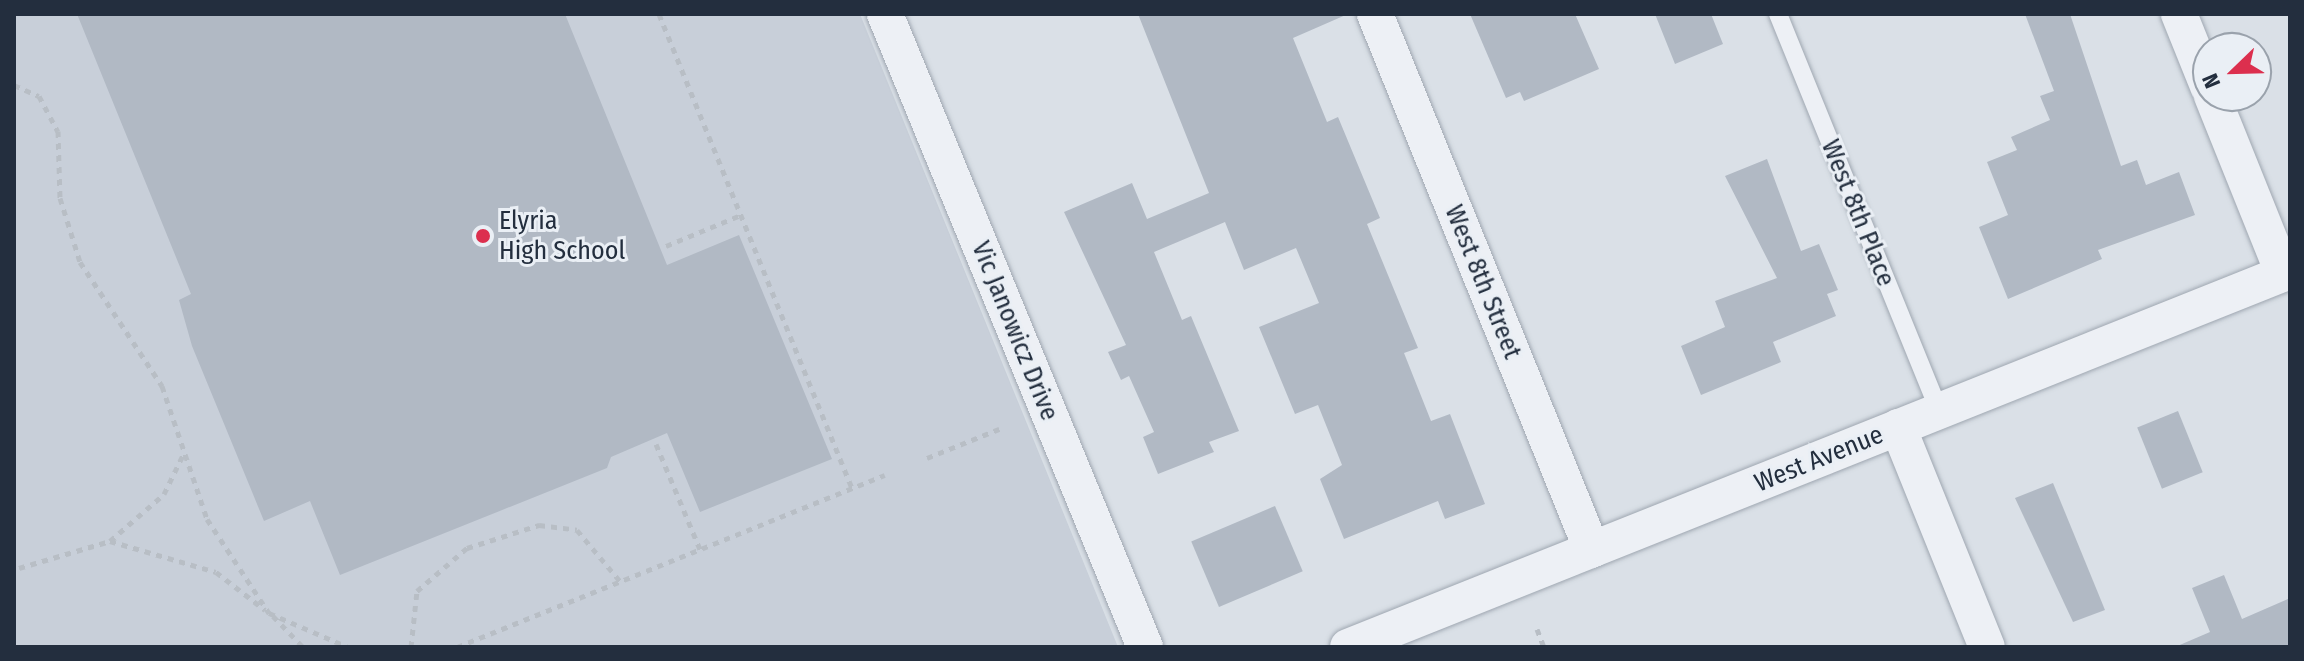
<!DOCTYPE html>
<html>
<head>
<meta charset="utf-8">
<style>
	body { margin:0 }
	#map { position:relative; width:2304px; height:661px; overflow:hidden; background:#dae0e7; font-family:"Fira Sans Condensed",sans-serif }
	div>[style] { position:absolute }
	.built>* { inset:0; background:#c8cfd9 }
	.building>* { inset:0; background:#b1b9c4; transform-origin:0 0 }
	.path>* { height:5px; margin-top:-2.5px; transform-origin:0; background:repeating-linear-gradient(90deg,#b8bec5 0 6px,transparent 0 12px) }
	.roads { filter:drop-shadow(0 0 2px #9fa7b1) drop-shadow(0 0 2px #9fa7b1) }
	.service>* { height:18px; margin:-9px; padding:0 9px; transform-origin:9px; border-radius:9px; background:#edf0f5 }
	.minor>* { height:36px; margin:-18px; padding:0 18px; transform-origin:18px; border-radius:18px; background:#edf0f5 }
	.dots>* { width:22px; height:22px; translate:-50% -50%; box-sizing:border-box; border:4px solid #eaeff5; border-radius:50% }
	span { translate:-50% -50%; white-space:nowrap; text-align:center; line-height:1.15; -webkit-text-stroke:6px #eaeff5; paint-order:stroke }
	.street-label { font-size:26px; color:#232e3e }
	.poi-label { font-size:26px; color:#232e3e }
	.left { translate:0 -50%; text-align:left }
	.frame { position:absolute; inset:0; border:16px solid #232e3e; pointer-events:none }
	.north { position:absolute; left:2192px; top:32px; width:80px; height:80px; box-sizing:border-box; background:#eaeff5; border:2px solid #9aa2ac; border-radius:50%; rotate:247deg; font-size:22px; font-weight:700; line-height:32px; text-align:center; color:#232e3e }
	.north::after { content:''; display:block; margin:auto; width:28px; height:36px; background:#dc2f4e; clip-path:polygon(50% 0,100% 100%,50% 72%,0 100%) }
</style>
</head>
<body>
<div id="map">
	<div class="built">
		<i style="clip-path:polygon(14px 14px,860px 14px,1118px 647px,14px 647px)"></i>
	</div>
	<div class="building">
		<i style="clip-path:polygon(77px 14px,565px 14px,667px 265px,739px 235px,832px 459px,700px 512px,667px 433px,611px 457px,607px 468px,340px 575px,310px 501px,264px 521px,192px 346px,179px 300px,191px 294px)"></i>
		<i style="clip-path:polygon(1138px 14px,1348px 14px,1293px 38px,1327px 122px,1338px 117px,1380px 218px,1367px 224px,1418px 348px,1404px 353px,1431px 421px,1450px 414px,1485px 504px,1445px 519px,1438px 501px,1344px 539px,1320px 479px,1342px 465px,1318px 405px,1295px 414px,1259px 327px,1319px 303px,1296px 248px,1244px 270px,1225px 222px,1154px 252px,1182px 320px,1191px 316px,1239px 431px,1209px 442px,1214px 452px,1158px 474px,1143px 437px,1154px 432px,1129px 376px,1121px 380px,1108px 352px,1126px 345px,1064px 212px,1132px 183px,1147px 219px,1209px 193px)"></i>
		<i style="clip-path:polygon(1470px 14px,1575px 14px,1599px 69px,1524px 101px,1520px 92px,1506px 98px)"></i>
		<i style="clip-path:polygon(1655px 14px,1711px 14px,1723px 44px,1675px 64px)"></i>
		<i style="clip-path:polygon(2025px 14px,2070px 14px,2121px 166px,2137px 160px,2146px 185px,2179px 172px,2195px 215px,2098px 250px,2102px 259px,2008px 299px,1979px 227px,2008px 215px,1987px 162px,2017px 150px,2011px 137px,2050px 120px,2040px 96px,2054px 91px)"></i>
		<i style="clip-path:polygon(1767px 159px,1801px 251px,1819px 244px,1838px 290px,1827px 294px,1836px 316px,1773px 342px,1781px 362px,1701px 395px,1681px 346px,1725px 327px,1715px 301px,1777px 278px,1725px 176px)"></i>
		<i style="left:2178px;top:411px;width:66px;height:44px;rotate:68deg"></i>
		<i style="clip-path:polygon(2053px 483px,2105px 610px,2073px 622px,2015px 498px)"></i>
		<i style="left:1275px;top:506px;width:71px;height:91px;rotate:67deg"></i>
		<i style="clip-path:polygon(2224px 575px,2242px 619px,2290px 598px,2290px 647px,2175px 647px,2210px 632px,2192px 588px)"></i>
	</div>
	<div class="path">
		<i style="left:659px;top:14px;width:512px;rotate:67.85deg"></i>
		<i style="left:14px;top:85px;width:27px;rotate:24deg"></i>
		<i style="left:39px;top:96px;width:40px;rotate:62deg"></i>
		<i style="left:58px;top:131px;width:67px;rotate:88.3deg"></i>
		<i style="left:60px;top:198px;width:67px;rotate:72.6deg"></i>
		<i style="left:80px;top:262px;width:149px;rotate:56.5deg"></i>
		<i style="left:162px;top:386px;width:140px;rotate:71.3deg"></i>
		<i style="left:207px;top:519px;width:113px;rotate:56.6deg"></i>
		<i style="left:269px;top:613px;width:86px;rotate:23.3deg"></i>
		<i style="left:666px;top:246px;width:81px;rotate:-22.5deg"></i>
		<i style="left:656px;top:444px;width:114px;rotate:67.3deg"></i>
		<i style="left:927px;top:458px;width:78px;rotate:-21.9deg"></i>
		<i style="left:110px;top:541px;width:110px;rotate:16.3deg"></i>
		<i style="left:216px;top:572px;width:62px;rotate:37.8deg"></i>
		<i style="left:19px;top:568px;width:95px;rotate:-16.5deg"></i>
		<i style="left:110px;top:541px;width:72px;rotate:-41deg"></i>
		<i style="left:164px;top:494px;width:46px;rotate:-64deg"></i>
		<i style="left:273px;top:616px;width:43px;rotate:45.9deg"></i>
		<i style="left:1537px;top:629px;width:19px;rotate:69deg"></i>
		<i style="left:411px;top:647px;width:56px;rotate:-83.9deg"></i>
		<i style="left:417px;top:591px;width:66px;rotate:-40.7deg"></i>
		<i style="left:467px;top:548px;width:76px;rotate:-17.7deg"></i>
		<i style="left:539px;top:525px;width:38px;rotate:7deg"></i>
		<i style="left:577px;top:530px;width:67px;rotate:49.9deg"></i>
		<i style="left:457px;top:647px;width:461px;rotate:-21.9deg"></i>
	</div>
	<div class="roads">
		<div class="service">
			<i style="left:1778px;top:14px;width:428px;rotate:67.9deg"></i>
		</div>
		<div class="minor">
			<i style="left:885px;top:14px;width:684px;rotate:67.67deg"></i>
			<i style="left:1375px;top:14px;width:578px;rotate:67.96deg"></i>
			<i style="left:2179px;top:14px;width:78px;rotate:68.1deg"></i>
			<i style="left:2212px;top:96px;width:191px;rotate:68.1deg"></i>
			<i style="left:1898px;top:427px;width:237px;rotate:68deg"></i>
			<i style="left:1348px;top:647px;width:1014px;rotate:-21.76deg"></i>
		</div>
	</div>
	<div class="dots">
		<i style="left:483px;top:236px;background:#dc2f4e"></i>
	</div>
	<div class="street-label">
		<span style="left:1858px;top:213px;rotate:68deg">West 8th Place</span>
		<span style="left:1483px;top:282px;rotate:68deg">West 8th Street</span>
		<span style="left:1015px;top:331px;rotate:68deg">Vic Janowicz Drive</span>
		<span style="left:1819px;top:459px;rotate:-22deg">West Avenue</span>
	</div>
	<div class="poi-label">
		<span class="left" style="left:499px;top:236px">Elyria<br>High School</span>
	</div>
	<div class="frame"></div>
	<div class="north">N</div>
</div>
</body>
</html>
